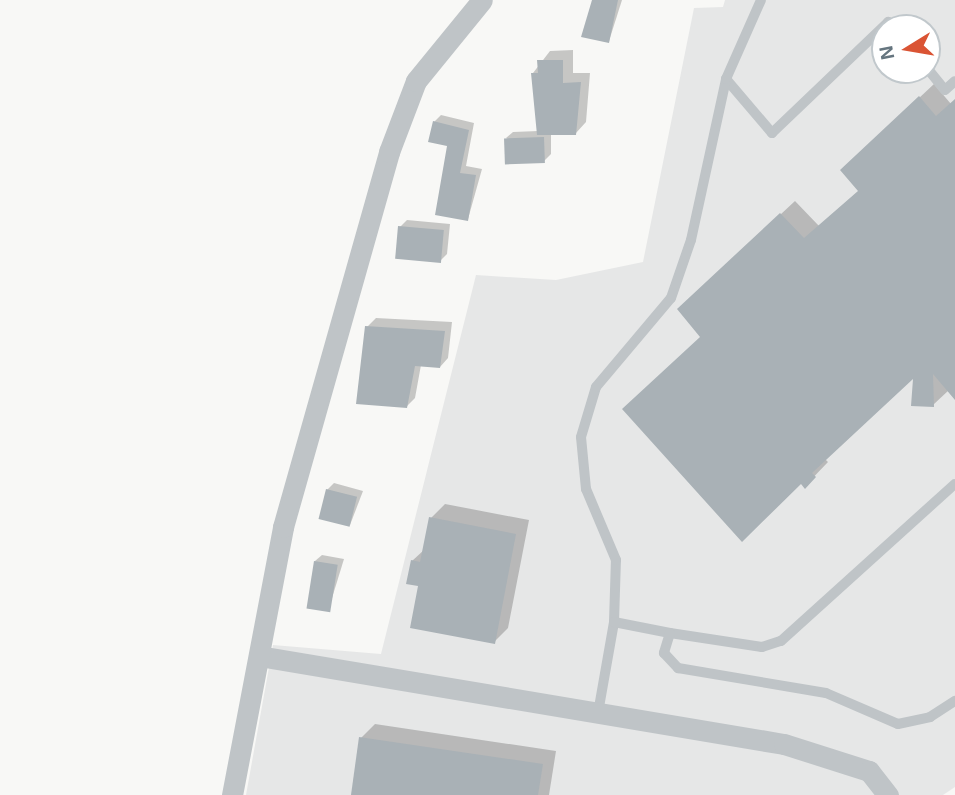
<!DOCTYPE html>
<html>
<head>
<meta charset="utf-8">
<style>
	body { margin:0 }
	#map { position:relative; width:955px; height:795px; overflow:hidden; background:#f8f8f6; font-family:Arial,sans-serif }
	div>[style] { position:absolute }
	.built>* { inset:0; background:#e6e7e7 }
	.shadow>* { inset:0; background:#0003 }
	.building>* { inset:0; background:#a9b1b6; transform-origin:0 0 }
	.lane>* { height:10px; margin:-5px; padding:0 5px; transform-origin:5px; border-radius:5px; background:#bfc4c7 }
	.street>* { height:21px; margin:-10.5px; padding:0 10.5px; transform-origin:10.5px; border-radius:10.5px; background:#bfc4c7 }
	span { translate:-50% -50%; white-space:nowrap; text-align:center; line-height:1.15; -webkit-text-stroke:7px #fff; paint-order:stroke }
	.north { position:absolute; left:871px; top:14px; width:70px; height:70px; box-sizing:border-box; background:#fff; border:2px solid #c1c8cc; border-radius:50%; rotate:259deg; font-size:19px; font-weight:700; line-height:28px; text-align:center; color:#65757f }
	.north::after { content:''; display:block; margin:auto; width:24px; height:32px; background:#da5434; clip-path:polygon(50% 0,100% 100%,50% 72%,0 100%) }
</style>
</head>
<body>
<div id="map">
	<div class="built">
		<i style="clip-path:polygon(evenodd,725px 0,955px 0,955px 787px,943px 795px,246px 795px,273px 645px,381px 654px,476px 275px,556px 280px,643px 262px,694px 8px,723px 7px,725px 0,885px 28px,927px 28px,927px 70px,885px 70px,885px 28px)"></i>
	</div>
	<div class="shadow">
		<i style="clip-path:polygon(593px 0,622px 0,609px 41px)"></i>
		<i style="clip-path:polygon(573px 50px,573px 73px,590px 73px,586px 122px,576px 133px,551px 133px,551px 154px,544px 161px,506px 138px,513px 132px,538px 131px,533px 73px,550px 51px)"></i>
		<i style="clip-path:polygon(934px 84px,951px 104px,955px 100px,955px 397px,949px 390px,933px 405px,915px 375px,825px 459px,828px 462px,805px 486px,693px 296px,795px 201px,819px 226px,860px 190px,856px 157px)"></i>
		<i style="clip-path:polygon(441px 115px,474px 123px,466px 166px,482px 169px,468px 219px,449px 145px,434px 122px)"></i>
		<i style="clip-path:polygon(407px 220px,450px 224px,447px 254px,440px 261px,400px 227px)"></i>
		<i style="clip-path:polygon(376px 318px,452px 322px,448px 358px,440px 367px,421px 365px,415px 398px,406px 407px,367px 327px)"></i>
		<i style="clip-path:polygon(334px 483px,363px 491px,350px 525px,327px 490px)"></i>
		<i style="clip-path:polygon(445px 504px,529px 520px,508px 628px,494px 642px,420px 584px,412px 561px,425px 549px,431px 518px)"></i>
		<i style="clip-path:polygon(322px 555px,344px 559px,328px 611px,315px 561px)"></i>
		<i style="clip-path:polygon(375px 724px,556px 751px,549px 795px,353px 795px,361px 738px)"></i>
	</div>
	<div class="building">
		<i style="clip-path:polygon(592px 0,618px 0,609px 43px,581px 37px)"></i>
		<i style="clip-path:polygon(537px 60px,563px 60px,563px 83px,581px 82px,576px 135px,537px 135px,531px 73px,538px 73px)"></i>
		<i style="clip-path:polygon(919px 96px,936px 116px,955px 99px,955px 400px,933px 374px,934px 407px,911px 406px,913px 379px,812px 473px,816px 477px,805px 489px,801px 484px,742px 542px,622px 409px,700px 337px,677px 309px,780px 213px,804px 238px,858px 191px,840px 170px)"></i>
		<i style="clip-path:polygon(433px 121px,469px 130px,460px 173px,476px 175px,468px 221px,435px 215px,447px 146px,428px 142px)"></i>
		<i style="left:544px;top:137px;width:26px;height:40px;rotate:88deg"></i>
		<i style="left:398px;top:226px;width:46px;height:33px;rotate:5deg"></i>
		<i style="clip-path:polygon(365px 326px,445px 331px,440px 368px,415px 366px,407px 408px,356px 404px)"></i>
		<i style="left:326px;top:489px;width:32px;height:31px;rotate:14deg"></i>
		<i style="clip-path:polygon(429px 517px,516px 534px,495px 644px,410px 628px,418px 586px,406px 584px,411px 560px,420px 562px)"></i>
		<i style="left:314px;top:561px;width:24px;height:48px;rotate:9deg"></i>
		<i style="clip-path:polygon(359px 737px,543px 764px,538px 795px,351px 795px)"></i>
	</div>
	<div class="lane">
		<i style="left:927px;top:68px;width:28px;rotate:51deg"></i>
		<i style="left:945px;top:90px;width:13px;rotate:-42deg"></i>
		<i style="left:726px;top:79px;width:71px;rotate:49.6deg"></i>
		<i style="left:772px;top:133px;width:161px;rotate:-43.7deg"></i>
		<i style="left:888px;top:22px;width:8px;rotate:50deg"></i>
		<i style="left:614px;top:622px;width:62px;rotate:-88.2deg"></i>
		<i style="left:616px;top:560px;width:77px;rotate:-112.9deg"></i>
		<i style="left:586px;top:489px;width:52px;rotate:-95.5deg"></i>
		<i style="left:581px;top:437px;width:52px;rotate:-73.3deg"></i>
		<i style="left:596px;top:387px;width:116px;rotate:-49.9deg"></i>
		<i style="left:671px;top:298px;width:61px;rotate:-71deg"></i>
		<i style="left:691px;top:240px;width:165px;rotate:-77.7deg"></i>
		<i style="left:726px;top:79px;width:86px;rotate:-66.1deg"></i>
		<i style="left:670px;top:633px;width:93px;rotate:8.7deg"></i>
		<i style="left:762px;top:647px;width:20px;rotate:-18deg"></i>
		<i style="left:781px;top:641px;width:234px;rotate:-42.1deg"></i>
		<i style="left:598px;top:713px;width:92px;rotate:-80deg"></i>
		<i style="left:614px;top:622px;width:57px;rotate:11.1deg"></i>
		<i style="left:670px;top:633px;width:21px;rotate:107deg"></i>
		<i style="left:664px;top:653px;width:21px;rotate:47deg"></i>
		<i style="left:678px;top:668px;width:150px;rotate:9.6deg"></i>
		<i style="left:826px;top:693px;width:78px;rotate:23.3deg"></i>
		<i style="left:898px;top:724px;width:33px;rotate:-12deg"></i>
		<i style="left:930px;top:717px;width:30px;rotate:-33deg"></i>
	</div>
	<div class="street">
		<i style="left:259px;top:656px;width:532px;rotate:9.52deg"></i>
		<i style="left:784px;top:744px;width:89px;rotate:17.6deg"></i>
		<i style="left:869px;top:771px;width:31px;rotate:52deg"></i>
		<i style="left:232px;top:795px;width:273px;rotate:-79.2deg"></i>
		<i style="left:283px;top:527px;width:390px;rotate:-74.2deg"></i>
		<i style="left:389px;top:152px;width:76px;rotate:-69.2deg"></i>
		<i style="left:416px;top:81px;width:104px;rotate:-50.8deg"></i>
	</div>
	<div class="north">N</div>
</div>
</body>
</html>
